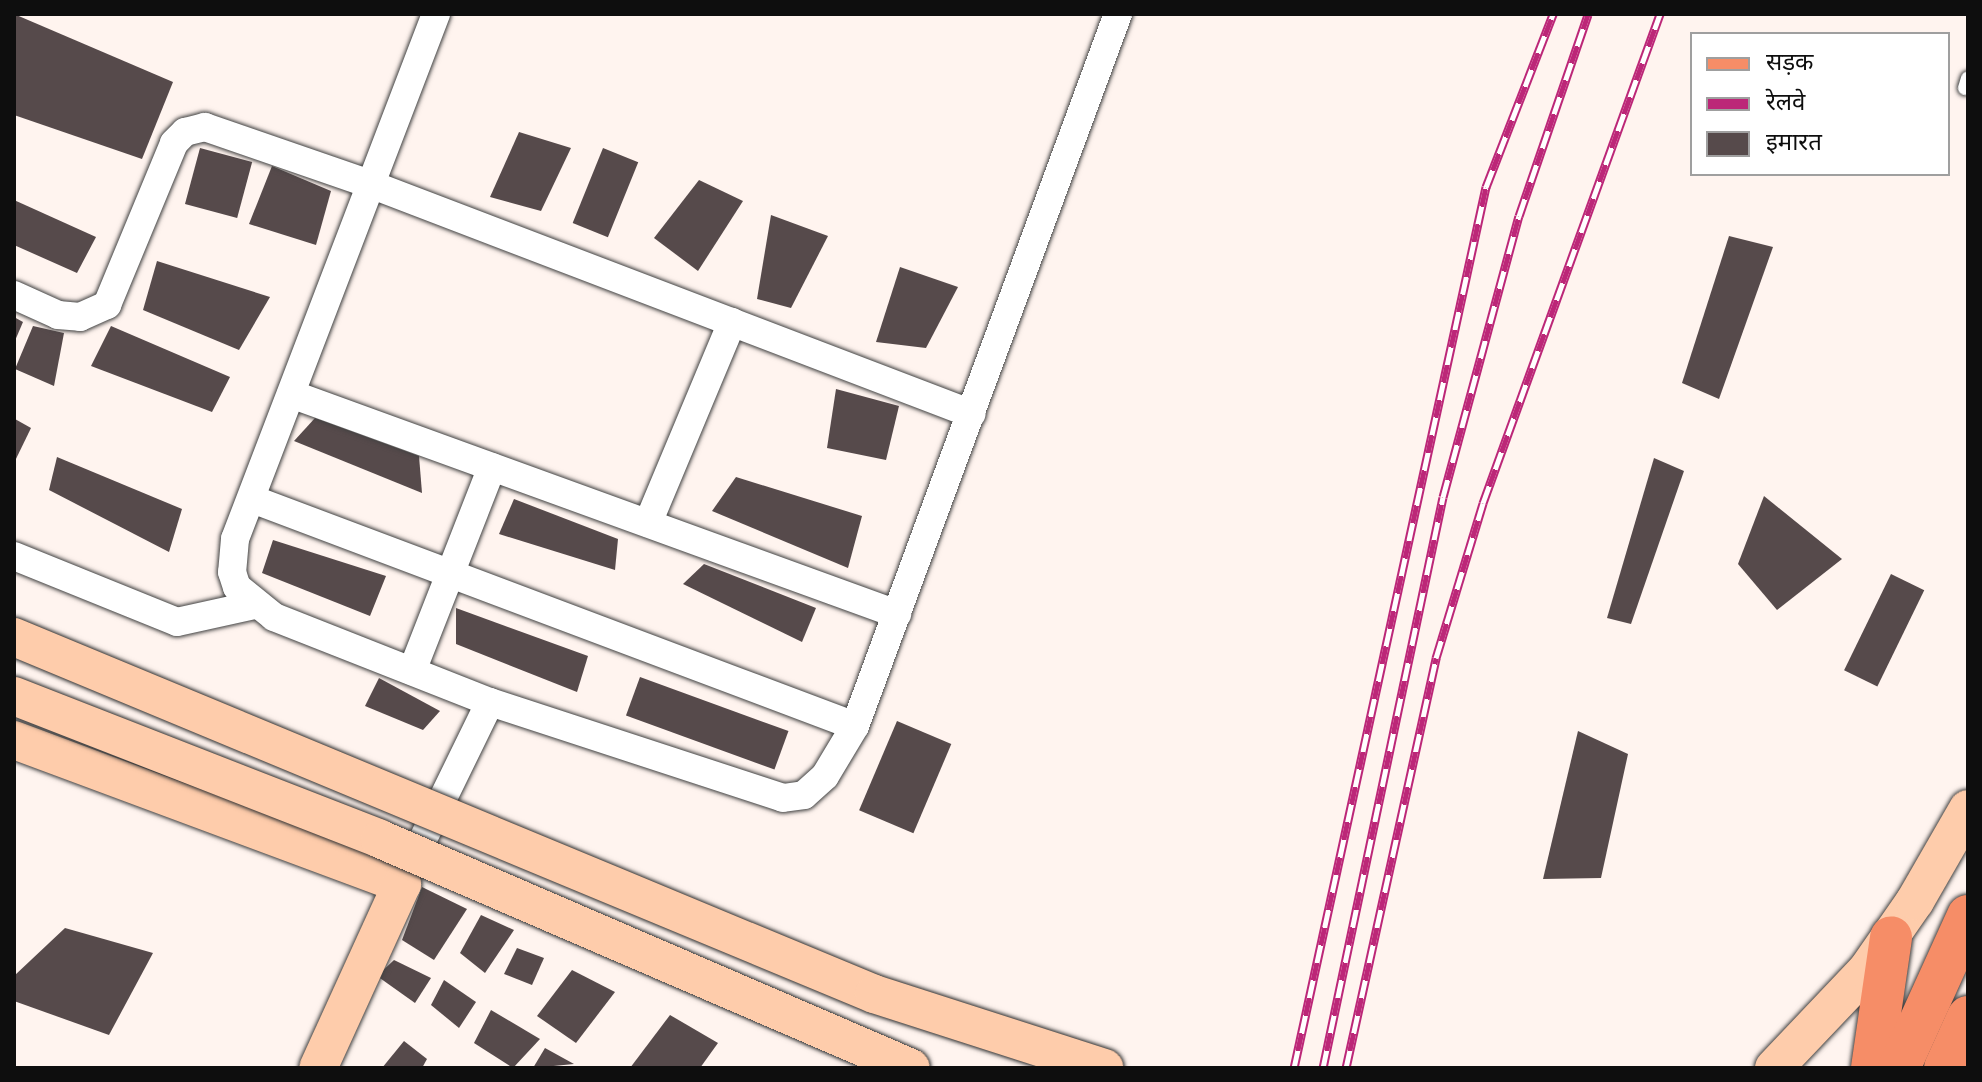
<!DOCTYPE html>
<html>
<head>
<meta charset="utf-8">
<style>
	body { margin:0 }
	#map { position:relative; width:1982px; height:1082px; overflow:hidden; background:#fff4ef; font-family:"Roboto Serif","Noto Sans Devanagari",serif }
	div>[style] { position:absolute }
	.building>* { inset:0; background:#564a4b; transform-origin:0 0 }
	.roads { filter:drop-shadow(0 0 2px #414141) drop-shadow(0 0 2px #414141) }
	.lane>* { height:14px; margin:-7px; padding:0 7px; transform-origin:7px; border-radius:7px; background:#fff }
	.street>* { height:28px; margin:-14px; padding:0 14px; transform-origin:14px; border-radius:14px; background:#fff }
	.secondary>* { height:38px; margin:-19px; padding:0 19px; transform-origin:19px; border-radius:19px; background:#feccab }
	.primary>* { height:42px; margin:-21px; padding:0 21px; transform-origin:21px; border-radius:21px; background:#f68d67 }
	.rail>* { height:9px; margin-top:-4.5px; transform-origin:0; background:repeating-linear-gradient(90deg,#fff 0 18px,#bc2778 0 36px); box-sizing:border-box; border-block:2px solid #bc2778 }
	.bridges { filter:drop-shadow(0 0 2px #303030) drop-shadow(0 0 2px #303030) }
	.secondary-bridge>* { height:38px; margin:-19px; padding:0 19px; transform-origin:19px; border-radius:19px; background:#feccab }
	span { translate:-50% -50%; white-space:nowrap; text-align:center; line-height:1.15; -webkit-text-stroke:8px #fff; paint-order:stroke }
	.frame { position:absolute; inset:0; border:16px solid #0e0e0e; pointer-events:none }
	.legend { position:absolute; left:1690px; top:32px; width:260px; height:144px; box-sizing:border-box; background:#fff; border:2px solid #9f9f9f; margin:0; padding:10px 14px; list-style:none; font-size:24px; color:#0e0e0e }
	.legend li { display:flex; align-items:center; gap:16px; height:40px }
	.legend b { width:40px; border:2px solid #9f9f9f }
</style>
</head>
<body>
<div id="map">
	<div class="building">
		<i style="clip-path:polygon(14px 14px,173px 82px,142px 159px,14px 115px)"></i>
		<i style="clip-path:polygon(519px 132px,571px 148px,541px 211px,490px 197px)"></i>
		<i style="left:200px;top:148px;width:54px;height:58px;rotate:15deg"></i>
		<i style="left:603px;top:148px;width:38px;height:81px;rotate:22deg"></i>
		<i style="clip-path:polygon(272px 166px,331px 191px,316px 245px,249px 224px)"></i>
		<i style="clip-path:polygon(699px 180px,743px 201px,698px 271px,654px 238px)"></i>
		<i style="clip-path:polygon(14px 200px,96px 237px,77px 273px,14px 245px)"></i>
		<i style="clip-path:polygon(771px 215px,828px 236px,791px 308px,757px 299px)"></i>
		<i style="clip-path:polygon(1729px 236px,1773px 247px,1719px 399px,1682px 383px)"></i>
		<i style="clip-path:polygon(157px 261px,270px 297px,239px 350px,143px 310px)"></i>
		<i style="clip-path:polygon(900px 267px,958px 287px,926px 348px,876px 342px)"></i>
		<i style="clip-path:polygon(14px 317px,23px 322px,14px 343px)"></i>
		<i style="clip-path:polygon(33px 326px,64px 333px,54px 386px,15px 369px)"></i>
		<i style="clip-path:polygon(111px 326px,230px 377px,212px 412px,91px 366px)"></i>
		<i style="clip-path:polygon(836px 389px,899px 406px,886px 460px,827px 448px)"></i>
		<i style="clip-path:polygon(315px 418px,419px 456px,422px 493px,294px 441px)"></i>
		<i style="clip-path:polygon(15px 419px,31px 428px,14px 463px,14px 421px)"></i>
		<i style="clip-path:polygon(57px 457px,182px 509px,169px 552px,49px 490px)"></i>
		<i style="clip-path:polygon(1654px 458px,1684px 471px,1631px 624px,1607px 618px)"></i>
		<i style="clip-path:polygon(736px 477px,862px 516px,848px 568px,712px 511px)"></i>
		<i style="clip-path:polygon(1764px 496px,1842px 559px,1777px 610px,1738px 564px)"></i>
		<i style="clip-path:polygon(514px 499px,618px 539px,615px 570px,499px 534px)"></i>
		<i style="clip-path:polygon(273px 540px,386px 576px,370px 616px,262px 573px)"></i>
		<i style="clip-path:polygon(704px 564px,816px 608px,802px 642px,683px 584px)"></i>
		<i style="left:1891px;top:574px;width:37px;height:107px;rotate:26deg"></i>
		<i style="clip-path:polygon(456px 608px,588px 656px,577px 692px,456px 644px)"></i>
		<i style="left:640px;top:677px;width:158px;height:41px;rotate:20deg"></i>
		<i style="clip-path:polygon(379px 678px,440px 711px,423px 730px,365px 706px)"></i>
		<i style="left:897px;top:721px;width:59px;height:97px;rotate:23deg"></i>
		<i style="clip-path:polygon(1578px 731px,1628px 754px,1601px 878px,1543px 879px)"></i>
		<i style="clip-path:polygon(422px 887px,467px 909px,434px 960px,402px 940px)"></i>
		<i style="clip-path:polygon(481px 915px,514px 930px,485px 973px,460px 953px)"></i>
		<i style="clip-path:polygon(65px 928px,153px 953px,109px 1035px,14px 1001px,14px 976px)"></i>
		<i style="clip-path:polygon(517px 948px,544px 958px,532px 985px,504px 974px)"></i>
		<i style="clip-path:polygon(394px 960px,431px 978px,415px 1003px,377px 976px)"></i>
		<i style="clip-path:polygon(572px 970px,615px 992px,576px 1043px,537px 1016px)"></i>
		<i style="clip-path:polygon(444px 980px,476px 1002px,459px 1028px,431px 1005px)"></i>
		<i style="clip-path:polygon(491px 1010px,540px 1039px,513px 1068px,474px 1043px)"></i>
		<i style="clip-path:polygon(670px 1015px,718px 1043px,700px 1068px,630px 1068px)"></i>
		<i style="clip-path:polygon(404px 1041px,427px 1059px,422px 1068px,382px 1068px)"></i>
		<i style="clip-path:polygon(545px 1048px,574px 1064px,533px 1068px)"></i>
	</div>
	<div class="roads">
		<div class="lane">
			<i style="left:1965px;top:88px;width:10px;rotate:-73deg"></i>
		</div>
		<div class="street">
			<i style="left:436px;top:14px;width:562px;rotate:110.95deg"></i>
			<i style="left:235px;top:539px;width:33px;rotate:95deg"></i>
			<i style="left:232px;top:572px;width:16px;rotate:72deg"></i>
			<i style="left:237px;top:587px;width:48px;rotate:39deg"></i>
			<i style="left:274px;top:617px;width:232px;rotate:21.5deg"></i>
			<i style="left:490px;top:702px;width:308px;rotate:18.1deg"></i>
			<i style="left:783px;top:798px;width:21px;rotate:-8deg"></i>
			<i style="left:804px;top:795px;width:28px;rotate:-42deg"></i>
			<i style="left:825px;top:776px;width:58px;rotate:-59deg"></i>
			<i style="left:855px;top:726px;width:759px;rotate:-69.73deg"></i>
			<i style="left:14px;top:295px;width:48px;rotate:24.4deg"></i>
			<i style="left:58px;top:315px;width:22px;rotate:5deg"></i>
			<i style="left:80px;top:317px;width:30px;rotate:-24deg"></i>
			<i style="left:107px;top:305px;width:175px;rotate:-67.5deg"></i>
			<i style="left:174px;top:143px;width:16px;rotate:-45deg"></i>
			<i style="left:185px;top:132px;width:21px;rotate:-14deg"></i>
			<i style="left:205px;top:127px;width:175px;rotate:19.1deg"></i>
			<i style="left:370px;top:184px;width:644px;rotate:20.91deg"></i>
			<i style="left:291px;top:394px;width:645px;rotate:19.95deg"></i>
			<i style="left:252px;top:499px;width:644px;rotate:20.63deg"></i>
			<i style="left:648px;top:523px;width:218px;rotate:-67.3deg"></i>
			<i style="left:14px;top:556px;width:176px;rotate:22deg"></i>
			<i style="left:177px;top:622px;width:79px;rotate:-12.4deg"></i>
			<i style="left:412px;top:671px;width:219px;rotate:-68.6deg"></i>
			<i style="left:407px;top:872px;width:189px;rotate:-64deg"></i>
		</div>
		<div class="secondary">
			<i style="left:14px;top:740px;width:414px;rotate:20.4deg"></i>
			<i style="left:402px;top:884px;width:202px;rotate:114.5deg"></i>
			<i style="left:1774px;top:1068px;width:135px;rotate:-46.5deg"></i>
			<i style="left:1867px;top:970px;width:84px;rotate:-55.2deg"></i>
			<i style="left:1915px;top:901px;width:106px;rotate:-60.1deg"></i>
		</div>
		<div class="primary">
			<i style="left:1872px;top:1068px;width:132px;rotate:-81.7deg"></i>
			<i style="left:1899px;top:1068px;width:167px;rotate:-65.6deg"></i>
			<i style="left:1945px;top:1068px;width:56px;rotate:-65.7deg"></i>
		</div>
	</div>
	<div class="rail">
		<i style="left:1294px;top:1068px;width:902px;rotate:-77.71deg"></i>
		<i style="left:1486px;top:187px;width:186px;rotate:-68.8deg"></i>
		<i style="left:1323px;top:1068px;width:583px;rotate:-78.13deg"></i>
		<i style="left:1443px;top:497px;width:291px;rotate:-74.9deg"></i>
		<i style="left:1519px;top:216px;width:213px;rotate:-71.1deg"></i>
		<i style="left:1346px;top:1068px;width:420px;rotate:-77.6deg"></i>
		<i style="left:1436px;top:658px;width:162px;rotate:-73.1deg"></i>
		<i style="left:1483px;top:503px;width:520px;rotate:-70.1deg"></i>
	</div>
	<div class="bridges">
		<div class="secondary-bridge">
			<i style="left:14px;top:637px;width:931px;rotate:22.54deg"></i>
			<i style="left:874px;top:994px;width:242px;rotate:17.8deg"></i>
			<i style="left:14px;top:696px;width:393px;rotate:21.3deg"></i>
			<i style="left:380px;top:839px;width:578px;rotate:23.33deg"></i>
		</div>
	</div>
	<div class="frame"></div>
	<ul class="legend">
	<li><b style="height:10px;background:#f68d67"></b>सड़क</li>
	<li><b style="height:10px;background:#bc2778"></b>रेलवे</li>
	<li><b style="height:22px;background:#564a4b"></b>इमारत</li>
	</ul>
</div>
</body>
</html>
